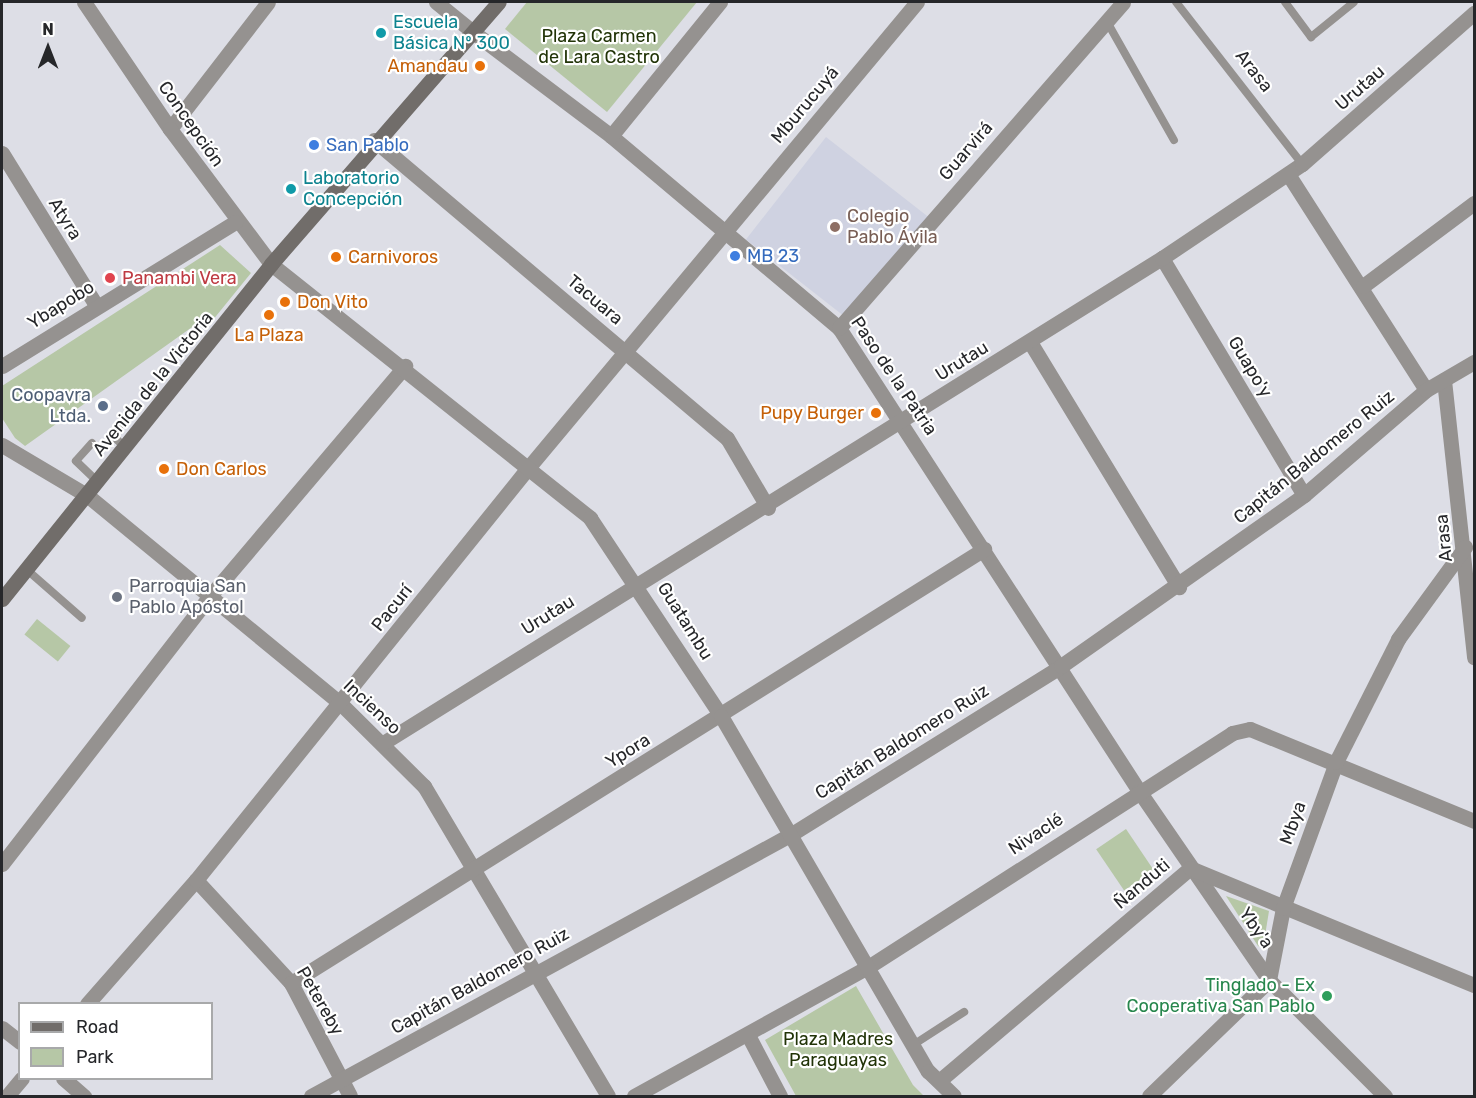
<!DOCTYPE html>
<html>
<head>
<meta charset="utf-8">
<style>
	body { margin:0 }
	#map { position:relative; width:1476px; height:1098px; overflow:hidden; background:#dddee6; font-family:Rubik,sans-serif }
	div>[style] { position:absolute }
	.built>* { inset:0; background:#cfd2e1; transform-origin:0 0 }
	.green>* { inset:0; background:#b6c7a6; transform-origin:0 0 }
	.service>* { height:8px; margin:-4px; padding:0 4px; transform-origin:4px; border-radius:4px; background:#959290 }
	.minor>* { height:15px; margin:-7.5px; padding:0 7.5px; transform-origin:7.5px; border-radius:7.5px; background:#959290 }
	.tertiary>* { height:15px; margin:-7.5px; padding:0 7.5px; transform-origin:7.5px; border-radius:7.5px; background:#959290 }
	.secondary>* { height:15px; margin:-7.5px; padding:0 7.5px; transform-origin:7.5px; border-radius:7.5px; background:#716d6a }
	.dots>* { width:16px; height:16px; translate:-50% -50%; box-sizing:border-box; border:3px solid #fff; border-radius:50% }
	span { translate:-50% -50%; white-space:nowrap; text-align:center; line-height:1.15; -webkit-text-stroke:4.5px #fff; paint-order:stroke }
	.culture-label { font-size:18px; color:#0d838f }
	.left { translate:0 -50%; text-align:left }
	.park-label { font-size:18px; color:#213307 }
	.food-label { font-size:18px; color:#c56008 }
	.right { translate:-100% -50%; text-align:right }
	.street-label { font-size:18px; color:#26272a }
	.shop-label { font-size:18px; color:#366cbe }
	.education-label { font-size:18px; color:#785e54 }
	.health-label { font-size:18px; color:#be3a42 }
	.service-label { font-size:18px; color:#4e5e75 }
	.worship-label { font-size:18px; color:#5b616d }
	.leisure-label { font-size:18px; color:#27864d }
	.frame { position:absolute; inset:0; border:3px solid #26272a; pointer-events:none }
	.legend { position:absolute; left:18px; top:1002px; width:195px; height:78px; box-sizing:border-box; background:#fff; border:2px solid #a8a9aa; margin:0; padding:8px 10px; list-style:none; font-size:18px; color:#26272a }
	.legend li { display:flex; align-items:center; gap:12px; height:30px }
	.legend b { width:30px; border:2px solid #a8a9aa }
	.north { position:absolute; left:18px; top:18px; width:60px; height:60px; -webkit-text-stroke:4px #fff; paint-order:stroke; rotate:0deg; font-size:16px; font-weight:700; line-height:24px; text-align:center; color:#26272a }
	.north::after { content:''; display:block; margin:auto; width:21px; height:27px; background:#26272a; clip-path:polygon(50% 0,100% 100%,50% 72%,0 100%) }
</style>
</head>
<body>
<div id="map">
	<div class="built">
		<i style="left:826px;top:137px;width:130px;height:130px;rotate:38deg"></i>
	</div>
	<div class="green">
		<i style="clip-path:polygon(527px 2px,697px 2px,607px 112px,505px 29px)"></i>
		<i style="clip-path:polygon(220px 245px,251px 273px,208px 326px,202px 320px,25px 446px,15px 438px,2px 418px,2px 386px)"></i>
		<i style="left:37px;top:619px;width:43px;height:20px;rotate:39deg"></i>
		<i style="left:1126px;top:829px;width:50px;height:36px;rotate:56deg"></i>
		<i style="clip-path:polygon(1226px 896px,1269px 911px,1263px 948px,1258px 946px)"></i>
		<i style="clip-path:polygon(856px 986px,913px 1085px,924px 1096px,796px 1096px,765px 1040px)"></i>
	</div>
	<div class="service">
		<i style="left:1176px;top:2px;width:205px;rotate:52.1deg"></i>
		<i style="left:1285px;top:2px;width:44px;rotate:53.4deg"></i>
		<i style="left:1311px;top:37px;width:55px;rotate:-39.1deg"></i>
		<i style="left:1106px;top:20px;width:138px;rotate:60.5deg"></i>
		<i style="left:125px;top:418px;width:22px;rotate:124deg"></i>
		<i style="left:113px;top:436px;width:18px;rotate:43deg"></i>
		<i style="left:92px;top:443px;width:24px;rotate:132deg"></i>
		<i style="left:76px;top:461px;width:32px;rotate:44deg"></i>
		<i style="left:26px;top:569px;width:74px;rotate:41.2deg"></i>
		<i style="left:913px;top:1045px;width:61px;rotate:-32.9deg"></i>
	</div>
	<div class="minor">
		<i style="left:473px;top:32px;width:173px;rotate:37deg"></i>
		<i style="left:611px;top:136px;width:298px;rotate:40.1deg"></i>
		<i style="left:839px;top:328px;width:552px;rotate:57.06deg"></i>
		<i style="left:1139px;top:791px;width:229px;rotate:55.5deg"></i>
		<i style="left:1269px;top:980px;width:164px;rotate:45deg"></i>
		<i style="left:170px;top:129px;width:160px;rotate:-52.3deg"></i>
		<i style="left:611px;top:136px;width:173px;rotate:-50.9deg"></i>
		<i style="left:374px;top:140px;width:462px;rotate:40.2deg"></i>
		<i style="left:727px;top:438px;width:81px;rotate:59.6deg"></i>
		<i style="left:2px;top:153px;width:179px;rotate:58.3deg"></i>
		<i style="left:1288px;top:174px;width:256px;rotate:57.4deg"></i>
		<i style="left:1162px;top:258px;width:276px;rotate:59.1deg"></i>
		<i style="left:1363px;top:286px;width:139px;rotate:-36.8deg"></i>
		<i style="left:839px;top:328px;width:432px;rotate:-48.9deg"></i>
		<i style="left:1030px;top:342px;width:287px;rotate:58.7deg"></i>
		<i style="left:1444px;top:380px;width:279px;rotate:83.8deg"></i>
		<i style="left:2px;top:445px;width:100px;rotate:30.7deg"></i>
		<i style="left:88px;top:496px;width:328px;rotate:39.4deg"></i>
		<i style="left:341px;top:704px;width:117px;rotate:44.7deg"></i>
		<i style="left:424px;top:786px;width:360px;rotate:59.3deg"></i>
		<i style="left:383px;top:743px;width:918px;rotate:-31.91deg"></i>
		<i style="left:1162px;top:258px;width:169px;rotate:-33.9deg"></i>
		<i style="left:1302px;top:164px;width:229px;rotate:-41.3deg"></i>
		<i style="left:2px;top:864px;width:339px;rotate:-52.2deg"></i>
		<i style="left:210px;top:596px;width:302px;rotate:-49.7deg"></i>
		<i style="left:196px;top:880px;width:140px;rotate:47.3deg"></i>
		<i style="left:291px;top:983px;width:127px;rotate:62.4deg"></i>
		<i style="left:291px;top:983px;width:818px;rotate:-32.06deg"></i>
		<i style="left:87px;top:1004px;width:165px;rotate:-48.7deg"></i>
		<i style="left:196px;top:880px;width:529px;rotate:-51.14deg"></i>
		<i style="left:528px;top:468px;width:607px;rotate:-50.15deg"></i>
		<i style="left:2px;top:1028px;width:23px;rotate:38deg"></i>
		<i style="left:749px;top:1037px;width:67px;rotate:62.3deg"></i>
		<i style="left:63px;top:1078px;width:28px;rotate:41deg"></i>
		<i style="left:939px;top:1081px;width:329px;rotate:-40.3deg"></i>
		<i style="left:1190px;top:868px;width:307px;rotate:22.4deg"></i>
		<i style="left:7px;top:1096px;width:23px;rotate:-50deg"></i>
		<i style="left:311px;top:1096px;width:545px;rotate:-28.59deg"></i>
		<i style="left:790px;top:835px;width:319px;rotate:-31.9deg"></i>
		<i style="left:1061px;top:666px;width:297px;rotate:-35.1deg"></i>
		<i style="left:1304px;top:495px;width:161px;rotate:-40.7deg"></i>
		<i style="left:1426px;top:390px;width:56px;rotate:-30.3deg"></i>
		<i style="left:634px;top:1096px;width:267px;rotate:-28.9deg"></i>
		<i style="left:868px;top:967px;width:433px;rotate:-32.7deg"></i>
		<i style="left:1232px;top:733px;width:18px;rotate:-13deg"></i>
		<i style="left:1250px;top:729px;width:242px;rotate:22.3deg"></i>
		<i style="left:1149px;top:1096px;width:167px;rotate:-44deg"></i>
		<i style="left:1269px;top:980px;width:73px;rotate:-79deg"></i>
		<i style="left:1283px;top:908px;width:155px;rotate:-70deg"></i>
		<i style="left:1336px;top:762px;width:138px;rotate:-63.2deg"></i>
		<i style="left:1398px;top:639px;width:114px;rotate:-53.9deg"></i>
	</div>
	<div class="tertiary">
		<i style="left:84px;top:2px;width:153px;rotate:55.9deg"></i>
		<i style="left:170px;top:129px;width:169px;rotate:53.2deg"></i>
		<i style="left:271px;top:264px;width:408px;rotate:38.5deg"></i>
		<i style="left:590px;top:518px;width:237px;rotate:56.5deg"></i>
		<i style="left:721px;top:716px;width:411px;rotate:59.8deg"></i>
		<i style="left:928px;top:1071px;width:36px;rotate:44deg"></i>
		<i style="left:436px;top:2px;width:48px;rotate:39deg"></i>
		<i style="left:2px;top:366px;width:274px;rotate:-31.7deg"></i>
	</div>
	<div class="secondary">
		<i style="left:2px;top:599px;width:430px;rotate:-51.2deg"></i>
		<i style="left:271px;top:264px;width:347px;rotate:-49deg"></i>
	</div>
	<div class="dots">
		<i style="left:381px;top:33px;background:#0f9aa8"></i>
		<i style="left:480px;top:66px;background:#e8710a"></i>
		<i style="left:314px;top:145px;background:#3f7fe0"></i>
		<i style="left:291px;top:189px;background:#0f9aa8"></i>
		<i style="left:835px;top:227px;background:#8d6e63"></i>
		<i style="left:735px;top:256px;background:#3f7fe0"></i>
		<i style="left:336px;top:257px;background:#e8710a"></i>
		<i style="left:110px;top:278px;background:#e0444e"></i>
		<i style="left:285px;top:302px;background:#e8710a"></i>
		<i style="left:269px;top:315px;background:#e8710a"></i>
		<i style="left:103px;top:406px;background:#5c6f8a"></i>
		<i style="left:876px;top:413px;background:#e8710a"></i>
		<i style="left:164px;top:469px;background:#e8710a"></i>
		<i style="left:117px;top:597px;background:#6b7280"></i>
		<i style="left:1327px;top:996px;background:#2e9e5b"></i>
	</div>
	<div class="culture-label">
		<span class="left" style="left:393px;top:33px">Escuela<br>Básica Nº 300</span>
		<span class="left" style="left:303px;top:189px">Laboratorio<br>Concepción</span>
	</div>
	<div class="park-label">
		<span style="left:599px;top:47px">Plaza Carmen<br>de Lara Castro</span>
		<span style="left:838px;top:1050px">Plaza Madres<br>Paraguayas</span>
	</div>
	<div class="food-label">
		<span class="right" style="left:468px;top:66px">Amandau</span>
		<span class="left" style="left:348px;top:257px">Carnivoros</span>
		<span class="left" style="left:297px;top:302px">Don Vito</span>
		<span style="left:269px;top:335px">La Plaza</span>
		<span class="right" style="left:864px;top:413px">Pupy Burger</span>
		<span class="left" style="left:176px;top:469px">Don Carlos</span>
	</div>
	<div class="street-label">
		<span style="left:1254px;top:71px;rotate:52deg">Arasa</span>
		<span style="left:1360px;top:88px;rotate:-41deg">Urutau</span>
		<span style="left:805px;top:105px;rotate:-50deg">Mburucuyá</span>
		<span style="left:191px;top:124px;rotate:55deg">Concepción</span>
		<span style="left:966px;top:151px;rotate:-49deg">Guarvirá</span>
		<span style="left:65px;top:219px;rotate:58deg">Atyra</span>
		<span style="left:595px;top:300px;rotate:40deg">Tacuara</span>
		<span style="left:61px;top:305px;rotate:-32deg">Ybapobo</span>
		<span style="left:962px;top:361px;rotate:-32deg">Urutau</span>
		<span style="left:1250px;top:367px;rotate:59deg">Guapo'y</span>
		<span style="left:894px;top:376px;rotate:56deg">Paso de la Patria</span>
		<span style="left:153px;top:384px;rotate:-51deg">Avenida de la Victoria</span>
		<span style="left:1314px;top:457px;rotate:-39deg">Capitán Baldomero Ruiz</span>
		<span style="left:1444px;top:538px;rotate:-96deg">Arasa</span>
		<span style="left:392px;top:608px;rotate:-52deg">Pacurí</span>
		<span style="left:548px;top:615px;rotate:-32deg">Urutau</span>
		<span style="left:685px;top:621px;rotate:58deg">Guatambu</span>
		<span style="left:372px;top:707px;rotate:43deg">Incienso</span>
		<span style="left:902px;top:742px;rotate:-32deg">Capitán Baldomero Ruiz</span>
		<span style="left:628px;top:751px;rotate:-32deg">Ypora</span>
		<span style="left:1293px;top:823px;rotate:-70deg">Mbya</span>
		<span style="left:1036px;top:834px;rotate:-33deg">Nivaclé</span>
		<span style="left:1142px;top:884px;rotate:-40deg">Ñanduti</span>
		<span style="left:1256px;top:928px;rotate:55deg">Yby'a</span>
		<span style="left:480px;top:981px;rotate:-29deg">Capitán Baldomero Ruiz</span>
		<span style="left:320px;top:1001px;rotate:60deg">Petereby</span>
	</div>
	<div class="shop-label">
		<span class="left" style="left:326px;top:145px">San Pablo</span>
		<span class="left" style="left:747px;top:256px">MB 23</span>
	</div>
	<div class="education-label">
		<span class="left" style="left:847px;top:227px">Colegio<br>Pablo Ávila</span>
	</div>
	<div class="health-label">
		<span class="left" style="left:122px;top:278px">Panambi Vera</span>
	</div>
	<div class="service-label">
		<span class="right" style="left:91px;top:406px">Coopavra<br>Ltda.</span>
	</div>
	<div class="worship-label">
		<span class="left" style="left:129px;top:597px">Parroquia San<br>Pablo Apóstol</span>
	</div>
	<div class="leisure-label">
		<span class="right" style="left:1315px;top:996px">Tinglado - Ex<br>Cooperativa San Pablo</span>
	</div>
	<div class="frame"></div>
	<ul class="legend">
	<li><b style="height:8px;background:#716d6a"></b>Road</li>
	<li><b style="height:16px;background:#b6c7a6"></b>Park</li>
	</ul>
	<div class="north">N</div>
</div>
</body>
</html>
